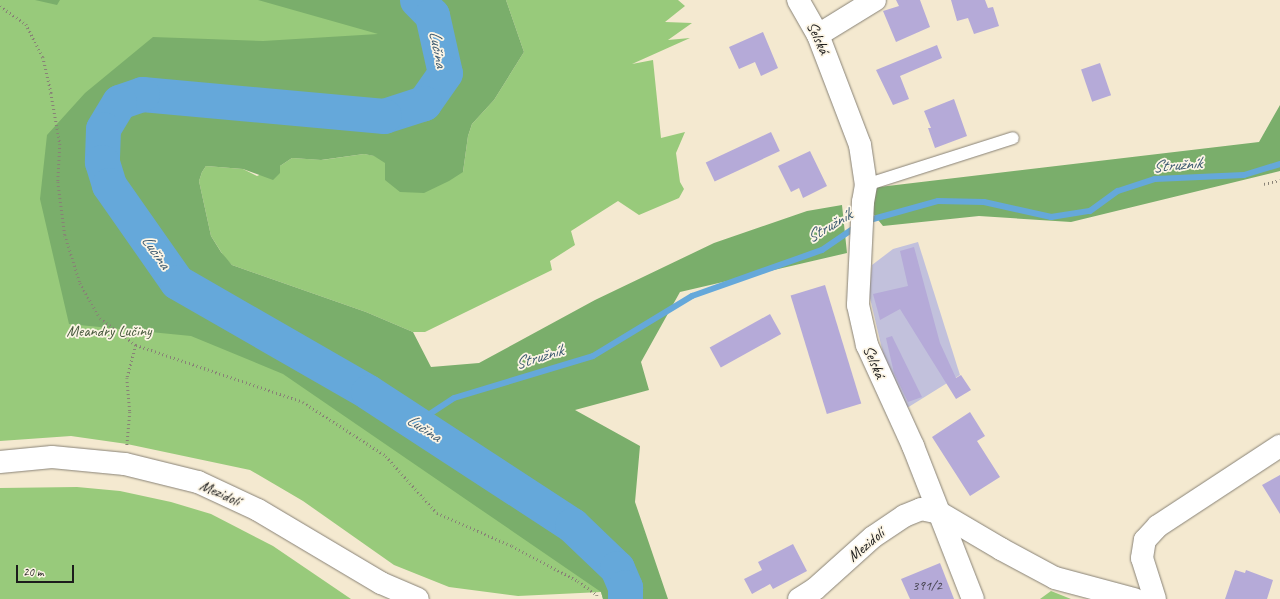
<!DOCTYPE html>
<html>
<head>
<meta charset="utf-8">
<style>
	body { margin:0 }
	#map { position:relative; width:1280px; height:599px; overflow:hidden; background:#f4e9d0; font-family:Caveat,sans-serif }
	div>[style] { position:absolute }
	.industrial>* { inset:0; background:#c2c1dc }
	.green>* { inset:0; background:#98ca7b }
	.forest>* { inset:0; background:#7aae6b }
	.stream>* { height:6px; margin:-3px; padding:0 3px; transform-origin:3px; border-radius:3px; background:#65a8da }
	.river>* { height:35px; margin:-17.5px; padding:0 17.5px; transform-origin:17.5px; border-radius:17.5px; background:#65a8da }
	.building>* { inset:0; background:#b5aad8; transform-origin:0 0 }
	.path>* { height:2.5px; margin-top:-1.25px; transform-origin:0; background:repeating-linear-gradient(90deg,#888276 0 1px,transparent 0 4px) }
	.roads { filter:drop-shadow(0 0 1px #888276) drop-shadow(0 0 1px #888276) }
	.service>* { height:12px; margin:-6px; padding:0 6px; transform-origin:6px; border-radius:6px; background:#fff }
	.minor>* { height:22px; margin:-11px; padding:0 11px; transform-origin:11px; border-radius:11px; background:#fff }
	span { translate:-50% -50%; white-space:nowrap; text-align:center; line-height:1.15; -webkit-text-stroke:3.5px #fcf5e5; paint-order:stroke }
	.number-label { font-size:14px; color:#42404b }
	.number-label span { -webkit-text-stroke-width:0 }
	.street-label { font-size:16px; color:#1c1c1c }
	.park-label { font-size:16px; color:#47593d }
	.water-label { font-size:17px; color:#3d5b71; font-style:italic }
	.scale { position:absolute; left:16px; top:565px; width:58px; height:18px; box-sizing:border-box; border:2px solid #1c1c1c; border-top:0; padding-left:5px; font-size:12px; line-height:14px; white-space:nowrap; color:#1c1c1c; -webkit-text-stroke:3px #fcf5e5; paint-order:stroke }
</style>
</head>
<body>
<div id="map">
	<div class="industrial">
		<i style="clip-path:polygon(918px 242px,960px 375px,907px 408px,885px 362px,869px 294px,872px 265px,893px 249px)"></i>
	</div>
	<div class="green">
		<i style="clip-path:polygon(0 0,476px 0,159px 158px,170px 237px,619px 510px,603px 599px,601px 592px,518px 596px,449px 587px,394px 565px,303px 501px,250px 470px,127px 444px,71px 436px,0 441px)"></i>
		<i style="clip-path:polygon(506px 0,678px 0,685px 6px,665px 22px,692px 23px,668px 40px,690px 38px,632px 64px,653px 60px,661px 138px,685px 132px,676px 153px,680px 182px,684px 189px,679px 198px,639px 215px,618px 201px,571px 231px,575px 245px,550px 261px,552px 270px,425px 332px,413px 332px,366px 312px,232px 265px,225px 258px,211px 236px,199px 181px,202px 172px,206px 166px,243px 169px,257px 176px,280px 166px,292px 158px,322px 160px,364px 154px,463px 172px,468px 136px,472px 124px,494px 100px,524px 52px)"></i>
		<i style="clip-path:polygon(77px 487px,120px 491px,171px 502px,211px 514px,273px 546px,351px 599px,0 599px,0 488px)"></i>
		<i style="clip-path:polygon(1051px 591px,1071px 599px,1040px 599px)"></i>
	</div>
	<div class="forest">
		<i style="clip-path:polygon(35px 0,60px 0,57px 5px)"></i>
		<i style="clip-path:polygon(258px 0,506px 0,524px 52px,494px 100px,472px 124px,468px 136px,463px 172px,449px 181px,424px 193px,400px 192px,385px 180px,385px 163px,374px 156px,364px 154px,321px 160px,292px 158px,280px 166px,280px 173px,273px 180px,243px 169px,206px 166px,202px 172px,199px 181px,211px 236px,221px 252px,232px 265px,366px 312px,413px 332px,431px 367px,479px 363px,595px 300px,714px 243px,807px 211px,842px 205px,847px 253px,680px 292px,641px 362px,649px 390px,575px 410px,640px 446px,635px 502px,668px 599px,603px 599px,601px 592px,283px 374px,191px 336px,69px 324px,40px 199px,47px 135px,85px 93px,153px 37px,263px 41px,378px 34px)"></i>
		<i style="clip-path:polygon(1280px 105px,1280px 171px,1071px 222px,979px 216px,883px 226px,854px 190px,1259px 142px)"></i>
	</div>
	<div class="stream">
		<i style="left:866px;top:221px;width:75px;rotate:-15.5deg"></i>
		<i style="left:938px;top:201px;width:46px;rotate:1.2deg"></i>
		<i style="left:984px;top:202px;width:69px;rotate:12.6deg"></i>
		<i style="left:1051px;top:217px;width:39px;rotate:-9deg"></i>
		<i style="left:1090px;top:211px;width:34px;rotate:-36deg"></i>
		<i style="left:1118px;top:191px;width:39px;rotate:-18deg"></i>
		<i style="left:1155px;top:179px;width:89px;rotate:-2.6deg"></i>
		<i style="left:1244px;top:175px;width:38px;rotate:-17deg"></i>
		<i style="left:416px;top:423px;width:45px;rotate:-33.3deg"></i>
		<i style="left:454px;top:398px;width:145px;rotate:-16.8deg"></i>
		<i style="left:593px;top:356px;width:116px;rotate:-31.2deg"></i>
		<i style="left:692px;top:296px;width:138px;rotate:-19.5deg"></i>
		<i style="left:822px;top:250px;width:42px;rotate:-34.4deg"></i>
	</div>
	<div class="river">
		<i style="left:417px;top:0;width:21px;rotate:45deg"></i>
		<i style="left:432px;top:15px;width:59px;rotate:77.4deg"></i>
		<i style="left:445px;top:73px;width:37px;rotate:125deg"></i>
		<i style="left:424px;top:103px;width:42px;rotate:162deg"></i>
		<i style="left:384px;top:116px;width:243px;rotate:-174.8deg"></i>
		<i style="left:142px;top:94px;width:24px;rotate:161deg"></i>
		<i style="left:119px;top:102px;width:31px;rotate:121deg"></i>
		<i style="left:103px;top:129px;width:33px;rotate:92deg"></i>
		<i style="left:102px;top:162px;width:24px;rotate:73deg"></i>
		<i style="left:109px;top:185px;width:118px;rotate:55deg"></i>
		<i style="left:177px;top:282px;width:220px;rotate:29.9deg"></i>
		<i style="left:368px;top:392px;width:244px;rotate:33.1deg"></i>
		<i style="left:572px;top:525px;width:62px;rotate:43.7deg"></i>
		<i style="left:617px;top:568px;width:21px;rotate:67deg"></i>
		<i style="left:625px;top:587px;width:12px;rotate:90deg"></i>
	</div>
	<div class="building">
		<i style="clip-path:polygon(896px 0,920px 0,930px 27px,896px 42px,883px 11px,899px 6px)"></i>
		<i style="clip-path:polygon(951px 0,985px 0,988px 8px,993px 7px,999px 26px,974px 34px,968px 18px,957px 21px)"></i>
		<i style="clip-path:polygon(763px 32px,778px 68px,761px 76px,755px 62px,739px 69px,729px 47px)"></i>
		<i style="clip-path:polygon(937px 45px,942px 58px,900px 76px,909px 99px,893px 105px,876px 70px)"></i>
		<i style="left:1100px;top:63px;width:34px;height:20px;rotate:71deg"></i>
		<i style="clip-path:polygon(954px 99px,967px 136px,935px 148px,928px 128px,931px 128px,924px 111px)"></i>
		<i style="left:771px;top:132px;width:21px;height:72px;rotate:65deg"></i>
		<i style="clip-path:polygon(810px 151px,827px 186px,803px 198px,799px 188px,791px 192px,778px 166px)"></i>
		<i style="clip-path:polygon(914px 247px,940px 343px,956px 378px,961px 375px,971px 390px,956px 399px,900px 309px,880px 320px,878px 312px,873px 294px,908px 286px,900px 251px)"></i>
		<i style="left:825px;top:285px;width:124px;height:36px;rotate:73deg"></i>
		<i style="left:770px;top:314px;width:23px;height:69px;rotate:61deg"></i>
		<i style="clip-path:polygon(892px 336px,922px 397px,908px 402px,894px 373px,886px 338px)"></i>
		<i style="clip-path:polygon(970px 412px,985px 436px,977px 441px,1000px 477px,970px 496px,932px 437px)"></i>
		<i style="clip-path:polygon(1280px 475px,1280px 514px,1262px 485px)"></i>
		<i style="clip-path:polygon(793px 544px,807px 571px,773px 589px,770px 584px,752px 594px,744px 579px,762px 570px,758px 562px)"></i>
		<i style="clip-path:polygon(940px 563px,954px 599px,910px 599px,901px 579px)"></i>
		<i style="clip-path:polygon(1235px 570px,1245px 573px,1246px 570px,1273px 580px,1267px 599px,1225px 599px)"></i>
	</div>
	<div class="path">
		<i style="left:0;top:6px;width:32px;rotate:35deg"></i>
		<i style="left:26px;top:24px;width:37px;rotate:63deg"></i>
		<i style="left:43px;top:57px;width:37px;rotate:77deg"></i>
		<i style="left:51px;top:93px;width:52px;rotate:80deg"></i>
		<i style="left:60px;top:144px;width:38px;rotate:93deg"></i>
		<i style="left:58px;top:182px;width:53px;rotate:82.5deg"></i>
		<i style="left:65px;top:235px;width:50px;rotate:72.6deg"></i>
		<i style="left:80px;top:283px;width:40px;rotate:60.3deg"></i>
		<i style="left:100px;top:318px;width:45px;rotate:36.9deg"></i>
		<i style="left:136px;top:345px;width:34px;rotate:105deg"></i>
		<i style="left:127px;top:378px;width:34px;rotate:85deg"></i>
		<i style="left:130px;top:412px;width:33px;rotate:95deg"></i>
		<i style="left:1264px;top:184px;width:16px;rotate:-14deg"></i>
		<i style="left:136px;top:345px;width:176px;rotate:18.8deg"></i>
		<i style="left:303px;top:402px;width:99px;rotate:33deg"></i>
		<i style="left:386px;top:456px;width:76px;rotate:48.2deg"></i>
		<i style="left:437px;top:513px;width:82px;rotate:23.7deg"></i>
		<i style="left:512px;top:546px;width:75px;rotate:27.9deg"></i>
		<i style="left:578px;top:581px;width:24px;rotate:36deg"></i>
		<i style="left:597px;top:595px;width:4px;rotate:90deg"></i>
	</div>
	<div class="roads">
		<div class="service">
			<i style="left:866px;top:185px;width:154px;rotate:-17.7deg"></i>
		</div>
		<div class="minor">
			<i style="left:798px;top:0;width:40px;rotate:60.3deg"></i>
			<i style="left:818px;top:35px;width:118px;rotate:69.1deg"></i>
			<i style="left:860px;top:145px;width:40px;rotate:81.5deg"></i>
			<i style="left:866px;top:185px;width:17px;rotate:100deg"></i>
			<i style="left:863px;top:202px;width:103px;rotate:92.8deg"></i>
			<i style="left:858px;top:305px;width:41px;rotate:77.3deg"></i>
			<i style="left:867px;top:345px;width:111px;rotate:65.5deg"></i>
			<i style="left:913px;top:446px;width:164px;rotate:68.6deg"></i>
			<i style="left:818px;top:35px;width:67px;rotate:-31.6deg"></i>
			<i style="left:0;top:462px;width:52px;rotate:-5.5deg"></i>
			<i style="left:52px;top:457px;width:73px;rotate:5.5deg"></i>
			<i style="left:125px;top:464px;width:75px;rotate:13.9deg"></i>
			<i style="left:198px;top:482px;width:66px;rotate:25deg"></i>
			<i style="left:258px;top:510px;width:143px;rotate:30.7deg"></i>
			<i style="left:381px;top:583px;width:40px;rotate:23.4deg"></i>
			<i style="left:799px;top:599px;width:19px;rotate:-32deg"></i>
			<i style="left:815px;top:589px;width:78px;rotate:-41.9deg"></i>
			<i style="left:873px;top:537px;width:37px;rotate:-34deg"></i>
			<i style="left:904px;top:516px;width:18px;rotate:-22deg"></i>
			<i style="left:921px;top:509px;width:19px;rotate:12deg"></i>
			<i style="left:940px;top:513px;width:71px;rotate:30.5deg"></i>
			<i style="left:1001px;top:549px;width:61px;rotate:28.2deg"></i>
			<i style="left:1055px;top:578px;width:82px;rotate:14.9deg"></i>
			<i style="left:1155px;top:599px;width:43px;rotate:-107.6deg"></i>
			<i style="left:1142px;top:558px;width:18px;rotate:-81deg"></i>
			<i style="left:1145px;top:540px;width:19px;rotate:-47deg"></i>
			<i style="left:1158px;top:526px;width:146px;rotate:-33.3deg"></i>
		</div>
	</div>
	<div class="number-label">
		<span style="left:927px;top:586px">391/2</span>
	</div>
	<div class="street-label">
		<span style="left:818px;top:38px;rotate:65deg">Selská</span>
		<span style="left:874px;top:362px;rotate:67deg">Selská</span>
		<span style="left:220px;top:493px;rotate:24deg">Mezidolí</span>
		<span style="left:866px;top:545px;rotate:-40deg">Mezidolí</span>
	</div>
	<div class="park-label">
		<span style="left:109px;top:331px">Meandry Lučiny</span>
	</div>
	<div class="water-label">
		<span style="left:438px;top:49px;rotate:79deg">Lučina</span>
		<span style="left:1177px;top:165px;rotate:-5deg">Stružník</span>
		<span style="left:829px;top:226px;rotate:-31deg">Stružník</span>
		<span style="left:156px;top:252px;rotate:55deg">Lučina</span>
		<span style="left:539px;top:357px;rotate:-17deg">Stružník</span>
		<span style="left:424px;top:428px;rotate:33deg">Lučina</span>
	</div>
	<div class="scale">20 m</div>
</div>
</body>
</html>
